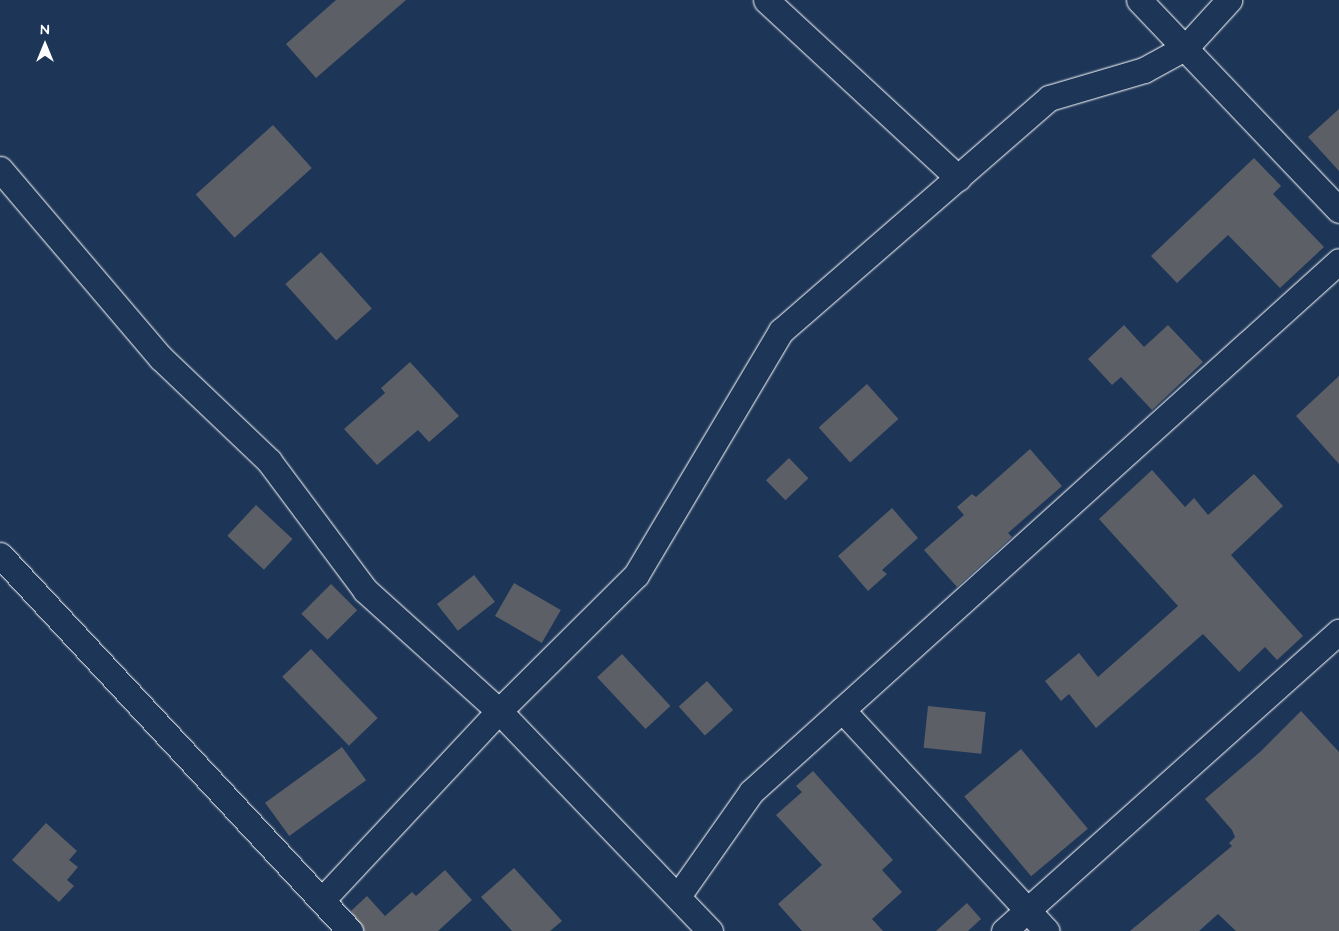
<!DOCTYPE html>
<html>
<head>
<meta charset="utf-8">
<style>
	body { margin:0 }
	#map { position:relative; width:1339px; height:931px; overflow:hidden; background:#1d3557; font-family:"Architects Daughter",sans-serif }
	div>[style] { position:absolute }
	.building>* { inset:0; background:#5d5f67; transform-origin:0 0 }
	.roads { filter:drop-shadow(0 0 1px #fff) drop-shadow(0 0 1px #fff) }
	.street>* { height:25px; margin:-12.5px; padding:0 12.5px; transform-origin:12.5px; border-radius:12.5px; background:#1d3557 }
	span { translate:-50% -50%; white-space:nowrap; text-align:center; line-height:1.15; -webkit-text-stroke:4px #1d3557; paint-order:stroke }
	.north { position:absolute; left:20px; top:20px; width:50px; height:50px; -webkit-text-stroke:4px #1d3557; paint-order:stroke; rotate:0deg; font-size:14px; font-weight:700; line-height:20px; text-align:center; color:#fff }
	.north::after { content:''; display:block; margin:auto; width:18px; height:22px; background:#fff; clip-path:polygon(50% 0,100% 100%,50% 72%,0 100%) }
</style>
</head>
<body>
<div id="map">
	<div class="building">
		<i style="clip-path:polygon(336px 0,406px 0,316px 78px,286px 44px)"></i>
		<i style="clip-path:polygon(1339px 109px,1339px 171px,1308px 137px)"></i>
		<i style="left:273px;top:125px;width:58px;height:104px;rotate:48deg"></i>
		<i style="clip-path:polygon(1254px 158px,1281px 186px,1273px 194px,1324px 247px,1280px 288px,1228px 235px,1177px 283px,1151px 256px)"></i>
		<i style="left:321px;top:252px;width:76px;height:48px;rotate:48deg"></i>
		<i style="clip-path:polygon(1124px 325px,1144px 347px,1168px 325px,1203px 362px,1152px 410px,1121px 377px,1112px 385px,1088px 359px)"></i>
		<i style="clip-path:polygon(410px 362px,459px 416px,429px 442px,418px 430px,377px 465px,344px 429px,385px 393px,381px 388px)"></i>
		<i style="clip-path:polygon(1339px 376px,1339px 464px,1296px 416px)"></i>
		<i style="left:867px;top:384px;width:47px;height:65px;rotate:48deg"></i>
		<i style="clip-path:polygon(1030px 449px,1062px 486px,1008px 533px,1012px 537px,957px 587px,924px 550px,964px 515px,957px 507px,972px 494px,976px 497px)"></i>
		<i style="left:789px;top:458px;width:28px;height:32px;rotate:46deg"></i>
		<i style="clip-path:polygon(1152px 470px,1185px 507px,1194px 498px,1208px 515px,1254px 474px,1283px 506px,1231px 555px,1303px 636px,1277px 660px,1265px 647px,1239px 672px,1203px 634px,1096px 728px,1069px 694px,1061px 701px,1045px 681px,1079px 653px,1098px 677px,1178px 606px,1099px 519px)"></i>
		<i style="left:256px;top:505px;width:50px;height:42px;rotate:43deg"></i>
		<i style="clip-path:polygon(892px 508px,918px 538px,882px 570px,887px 574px,868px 591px,838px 556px)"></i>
		<i style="left:474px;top:575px;width:34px;height:47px;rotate:52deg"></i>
		<i style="left:514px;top:583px;width:54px;height:38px;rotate:30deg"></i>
		<i style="left:331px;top:584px;width:37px;height:42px;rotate:45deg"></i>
		<i style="left:311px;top:649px;width:96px;height:40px;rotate:46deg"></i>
		<i style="left:622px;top:654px;width:71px;height:34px;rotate:47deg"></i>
		<i style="left:707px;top:681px;width:39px;height:38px;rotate:48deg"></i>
		<i style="left:928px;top:706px;width:58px;height:42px;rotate:6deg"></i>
		<i style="clip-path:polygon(1301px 711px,1339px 752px,1339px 931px,1236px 931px,1218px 914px,1199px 931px,1130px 931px,1232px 846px,1229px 843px,1235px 837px,1232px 830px,1205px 799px,1260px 752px)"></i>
		<i style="left:342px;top:747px;width:41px;height:95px;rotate:54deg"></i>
		<i style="left:1021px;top:749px;width:104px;height:74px;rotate:50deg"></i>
		<i style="clip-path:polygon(813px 771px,893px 860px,882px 870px,902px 892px,872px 919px,883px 931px,802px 931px,778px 904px,822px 865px,776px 815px,802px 792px,796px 786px)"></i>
		<i style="clip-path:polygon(46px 823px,77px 851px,69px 860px,78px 867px,67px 880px,74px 886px,59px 902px,12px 860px)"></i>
		<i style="clip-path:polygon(514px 868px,562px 921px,550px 931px,512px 931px,481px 897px)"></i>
		<i style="clip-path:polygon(445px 870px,472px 900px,438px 931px,364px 931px,351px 911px,367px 896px,385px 916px,412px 892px,416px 896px)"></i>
		<i style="clip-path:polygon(967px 903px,981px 919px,968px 931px,936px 931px)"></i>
	</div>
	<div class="roads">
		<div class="street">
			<i style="left:766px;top:0;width:262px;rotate:42.8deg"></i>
			<i style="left:1139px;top:0;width:290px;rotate:46.4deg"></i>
			<i style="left:0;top:169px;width:248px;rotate:49.6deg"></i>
			<i style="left:161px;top:358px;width:149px;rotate:43.6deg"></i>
			<i style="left:269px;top:461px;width:161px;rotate:53.3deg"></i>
			<i style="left:365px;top:590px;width:181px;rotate:42.1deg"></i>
			<i style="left:499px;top:711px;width:305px;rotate:46.2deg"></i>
			<i style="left:0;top:555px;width:514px;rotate:47.05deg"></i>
			<i style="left:842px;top:710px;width:301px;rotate:47.2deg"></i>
			<i style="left:678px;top:896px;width:127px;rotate:-54.9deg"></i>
			<i style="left:751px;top:792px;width:792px;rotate:-42.08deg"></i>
			<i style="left:322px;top:900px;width:259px;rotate:-46.9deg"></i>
			<i style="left:499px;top:711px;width:193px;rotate:-44.8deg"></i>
			<i style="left:636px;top:575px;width:284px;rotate:-59.3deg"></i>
			<i style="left:781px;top:331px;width:355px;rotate:-41deg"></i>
			<i style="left:1049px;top:98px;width:99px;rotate:-16.4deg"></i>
			<i style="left:1144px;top:70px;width:48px;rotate:-28.7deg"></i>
			<i style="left:1186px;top:47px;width:64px;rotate:-47.5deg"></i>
			<i style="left:1004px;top:931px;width:449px;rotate:-41.8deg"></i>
		</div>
	</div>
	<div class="north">N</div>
</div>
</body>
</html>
